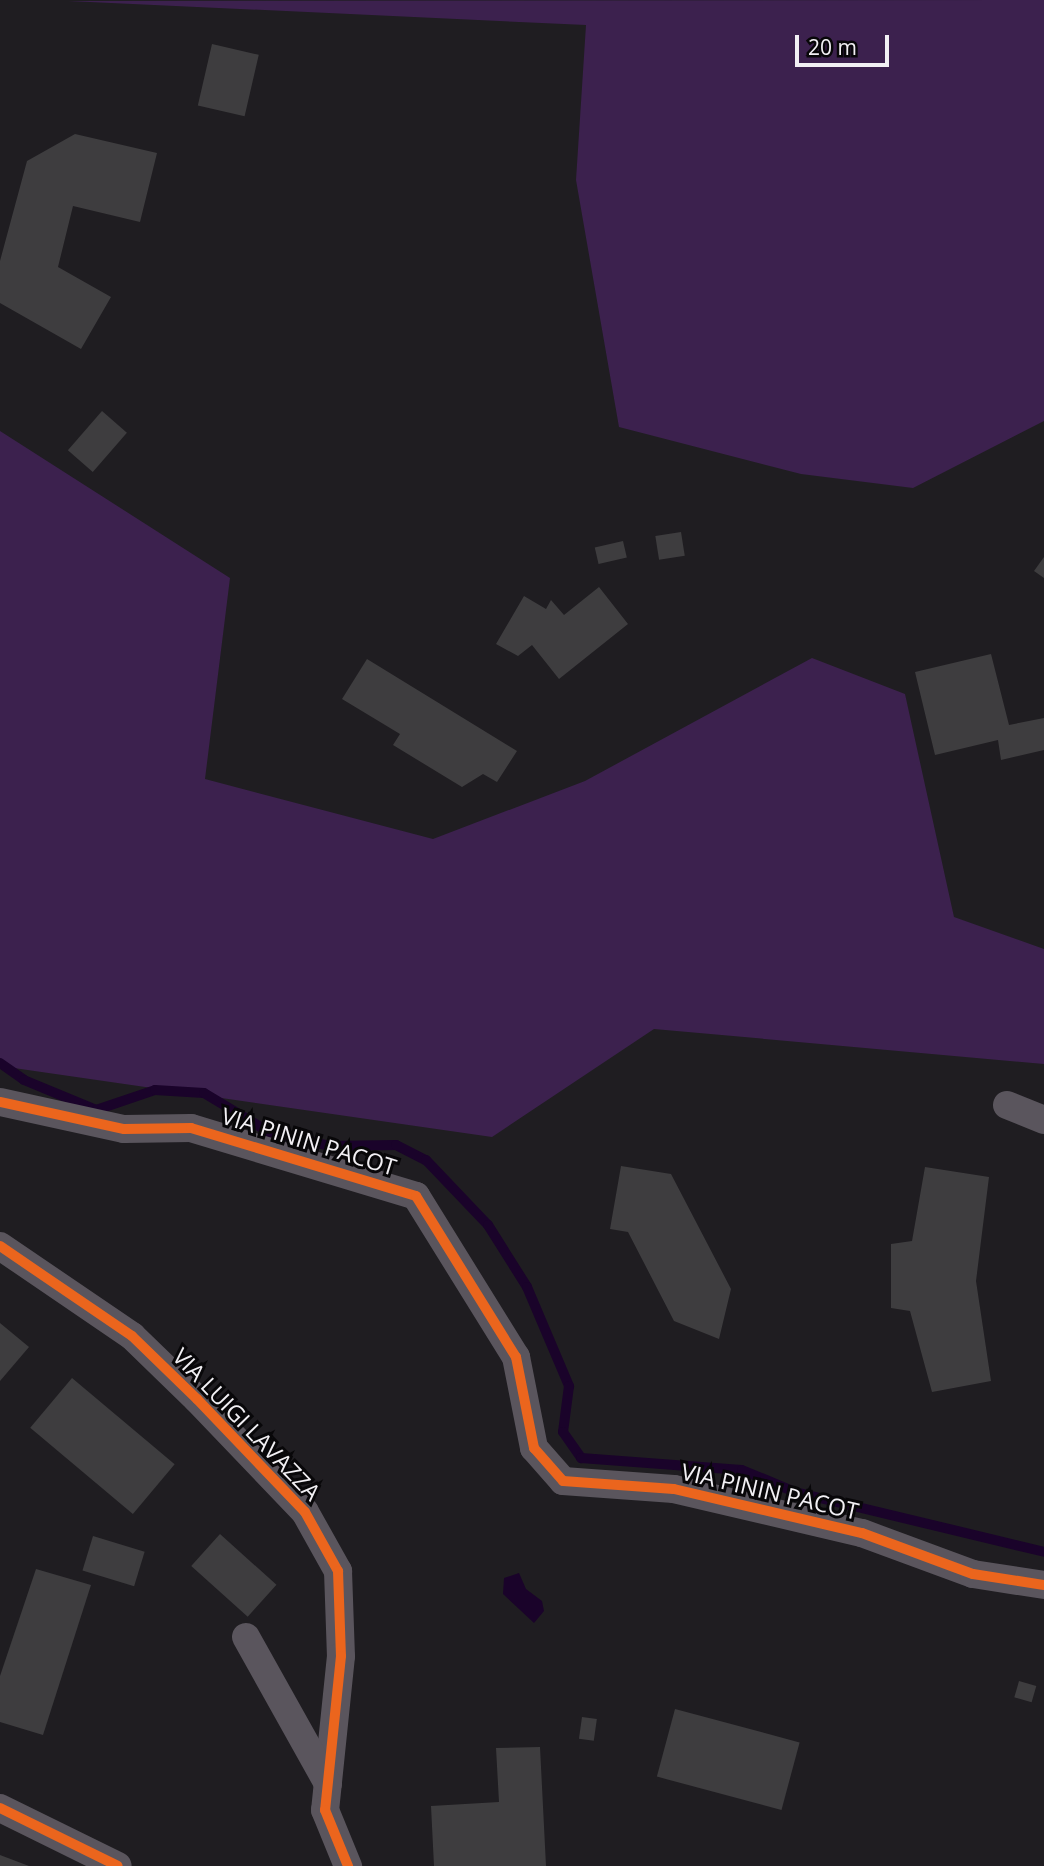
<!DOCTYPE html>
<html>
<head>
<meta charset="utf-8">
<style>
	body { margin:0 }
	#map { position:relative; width:1044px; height:1866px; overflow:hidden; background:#1f1d21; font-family:"Open Sans",sans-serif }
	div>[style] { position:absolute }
	.green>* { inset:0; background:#3c214e }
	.water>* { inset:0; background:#1a032a }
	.stream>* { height:10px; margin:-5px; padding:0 5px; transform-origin:5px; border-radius:5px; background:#1a032a }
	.building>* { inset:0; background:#3e3d3f; transform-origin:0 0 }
	.street>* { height:28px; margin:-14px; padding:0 14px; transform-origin:14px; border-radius:14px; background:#5a555d }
	.cycleway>* { height:10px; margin:-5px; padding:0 5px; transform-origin:5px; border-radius:5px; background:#eb651d }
	span { translate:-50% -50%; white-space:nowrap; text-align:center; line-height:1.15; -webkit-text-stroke:6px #080709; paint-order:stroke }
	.street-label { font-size:23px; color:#f2f0f4 }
	.scale { position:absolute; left:795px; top:35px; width:94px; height:32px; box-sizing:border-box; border:4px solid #f2f0f4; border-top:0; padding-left:9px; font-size:21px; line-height:24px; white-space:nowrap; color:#f2f0f4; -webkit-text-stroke:5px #080709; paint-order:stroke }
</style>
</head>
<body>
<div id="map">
	<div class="green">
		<i style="clip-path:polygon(1044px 0,1044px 421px,913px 488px,801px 474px,619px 427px,576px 180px,586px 25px,68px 1px)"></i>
		<i style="clip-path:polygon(0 431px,230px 578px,205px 779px,433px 839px,585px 781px,812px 658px,905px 694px,954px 917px,1044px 949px,1044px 1064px,654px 1029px,492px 1137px,0 1066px)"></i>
	</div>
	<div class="water">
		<i style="clip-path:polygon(519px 1573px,526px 1589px,542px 1601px,544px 1611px,534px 1623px,503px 1594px,504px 1578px)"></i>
	</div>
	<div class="stream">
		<i style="left:0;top:1063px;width:29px;rotate:35deg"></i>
		<i style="left:24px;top:1080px;width:78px;rotate:22.6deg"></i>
		<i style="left:96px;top:1110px;width:62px;rotate:-18.7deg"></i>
		<i style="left:155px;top:1090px;width:49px;rotate:3.5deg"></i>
		<i style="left:204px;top:1093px;width:76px;rotate:31deg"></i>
		<i style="left:269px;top:1132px;width:63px;rotate:12.9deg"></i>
		<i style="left:330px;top:1146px;width:66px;rotate:-0.9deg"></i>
		<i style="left:396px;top:1145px;width:34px;rotate:27deg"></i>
		<i style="left:426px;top:1160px;width:90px;rotate:46.4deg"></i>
		<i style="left:488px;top:1225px;width:73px;rotate:57.8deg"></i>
		<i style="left:527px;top:1287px;width:108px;rotate:67deg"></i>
		<i style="left:569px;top:1386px;width:46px;rotate:97.4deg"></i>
		<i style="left:563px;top:1432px;width:32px;rotate:55deg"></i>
		<i style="left:581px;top:1458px;width:161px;rotate:4.3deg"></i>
		<i style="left:742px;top:1470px;width:57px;rotate:22.5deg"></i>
		<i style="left:795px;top:1492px;width:256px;rotate:13.5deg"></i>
	</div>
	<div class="building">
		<i style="left:212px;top:44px;width:48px;height:63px;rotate:13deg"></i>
		<i style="clip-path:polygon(75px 134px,157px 153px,140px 222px,73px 206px,58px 267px,111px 297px,81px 349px,0 303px,0 261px,27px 161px)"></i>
		<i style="left:102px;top:411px;width:33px;height:52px;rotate:41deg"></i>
		<i style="left:681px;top:532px;width:24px;height:26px;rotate:81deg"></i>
		<i style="left:623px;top:541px;width:17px;height:29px;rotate:77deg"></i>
		<i style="clip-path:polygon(1044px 557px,1044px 578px,1034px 571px)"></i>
		<i style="clip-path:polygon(599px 587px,628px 624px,559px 679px,532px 645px,518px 656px,496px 644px,524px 596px,546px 609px,551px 600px,564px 615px)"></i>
		<i style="clip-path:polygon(991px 654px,1009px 725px,1044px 718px,1044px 750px,1001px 760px,998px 740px,935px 755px,915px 672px)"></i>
		<i style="clip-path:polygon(367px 659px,517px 751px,497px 782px,483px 774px,462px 787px,393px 745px,400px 734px,342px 699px)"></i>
		<i style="clip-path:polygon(621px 1166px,671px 1174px,731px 1289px,719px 1339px,674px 1321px,628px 1232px,610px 1229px)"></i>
		<i style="clip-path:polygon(925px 1167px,989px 1177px,976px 1281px,991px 1381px,932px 1392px,910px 1311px,891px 1308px,891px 1244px,912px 1241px)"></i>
		<i style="clip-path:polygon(0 1323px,29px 1347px,0 1381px)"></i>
		<i style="left:72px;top:1378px;width:134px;height:65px;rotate:40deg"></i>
		<i style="left:220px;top:1534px;width:76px;height:43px;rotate:42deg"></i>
		<i style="left:93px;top:1536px;width:54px;height:36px;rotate:17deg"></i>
		<i style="clip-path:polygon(36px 1569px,91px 1585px,43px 1735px,0 1722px,0 1676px)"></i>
		<i style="left:1019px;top:1681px;width:18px;height:17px;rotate:16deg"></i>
		<i style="left:675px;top:1709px;width:129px;height:70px;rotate:15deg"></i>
		<i style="left:582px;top:1717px;width:15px;height:22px;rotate:8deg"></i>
		<i style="clip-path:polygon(540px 1747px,546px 1866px,434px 1866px,431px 1806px,499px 1802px,496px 1748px)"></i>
		<i style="clip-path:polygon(0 1855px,29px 1866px,0 1866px)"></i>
	</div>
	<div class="street">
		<i style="left:0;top:1102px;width:127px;rotate:12.3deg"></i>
		<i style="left:124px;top:1129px;width:67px;rotate:-0.9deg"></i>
		<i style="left:191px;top:1128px;width:235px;rotate:16.8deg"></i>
		<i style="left:416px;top:1196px;width:190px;rotate:58.2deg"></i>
		<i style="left:516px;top:1357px;width:93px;rotate:78.8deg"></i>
		<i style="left:534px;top:1448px;width:44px;rotate:48.7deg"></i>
		<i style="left:563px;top:1481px;width:111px;rotate:4.1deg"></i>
		<i style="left:674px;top:1489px;width:193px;rotate:13.2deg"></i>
		<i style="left:862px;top:1533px;width:118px;rotate:20.3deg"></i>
		<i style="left:973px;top:1574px;width:72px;rotate:8.8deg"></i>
		<i style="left:1007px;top:1105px;width:40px;rotate:22deg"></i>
		<i style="left:0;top:1246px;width:160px;rotate:34.3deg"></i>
		<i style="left:132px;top:1336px;width:91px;rotate:44.1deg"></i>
		<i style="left:197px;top:1399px;width:156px;rotate:46.3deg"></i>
		<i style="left:305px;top:1512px;width:68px;rotate:60.8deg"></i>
		<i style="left:338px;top:1571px;width:85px;rotate:88deg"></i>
		<i style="left:341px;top:1656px;width:155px;rotate:95.9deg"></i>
		<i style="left:325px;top:1810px;width:61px;rotate:67.7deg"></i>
		<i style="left:246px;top:1637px;width:168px;rotate:60.8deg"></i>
		<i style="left:0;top:1808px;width:131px;rotate:26.2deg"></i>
	</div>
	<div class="cycleway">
		<i style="left:0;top:1102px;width:127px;rotate:12.3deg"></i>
		<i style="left:124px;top:1129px;width:67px;rotate:-0.9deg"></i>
		<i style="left:191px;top:1128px;width:235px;rotate:16.8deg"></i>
		<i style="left:416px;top:1196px;width:190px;rotate:58.2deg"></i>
		<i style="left:516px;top:1357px;width:93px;rotate:78.8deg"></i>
		<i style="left:534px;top:1448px;width:44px;rotate:48.7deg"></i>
		<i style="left:563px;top:1481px;width:111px;rotate:4.1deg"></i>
		<i style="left:674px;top:1489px;width:193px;rotate:13.2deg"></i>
		<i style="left:862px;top:1533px;width:118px;rotate:20.3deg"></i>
		<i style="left:973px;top:1574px;width:72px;rotate:8.8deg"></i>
		<i style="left:0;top:1246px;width:160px;rotate:34.3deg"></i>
		<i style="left:132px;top:1336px;width:91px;rotate:44.1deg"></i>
		<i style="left:197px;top:1399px;width:156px;rotate:46.3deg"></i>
		<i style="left:305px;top:1512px;width:68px;rotate:60.8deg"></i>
		<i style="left:338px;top:1571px;width:85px;rotate:88deg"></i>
		<i style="left:341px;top:1656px;width:155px;rotate:95.9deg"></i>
		<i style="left:325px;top:1810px;width:61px;rotate:67.7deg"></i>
		<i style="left:0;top:1808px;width:131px;rotate:26.2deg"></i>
	</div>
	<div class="street-label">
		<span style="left:309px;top:1141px;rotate:17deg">VIA PININ PACOT</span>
		<span style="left:247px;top:1424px;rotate:46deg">VIA LUIGI LAVAZZA</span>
		<span style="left:770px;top:1491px;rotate:13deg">VIA PININ PACOT</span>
	</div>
	<div class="scale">20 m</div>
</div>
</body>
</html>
